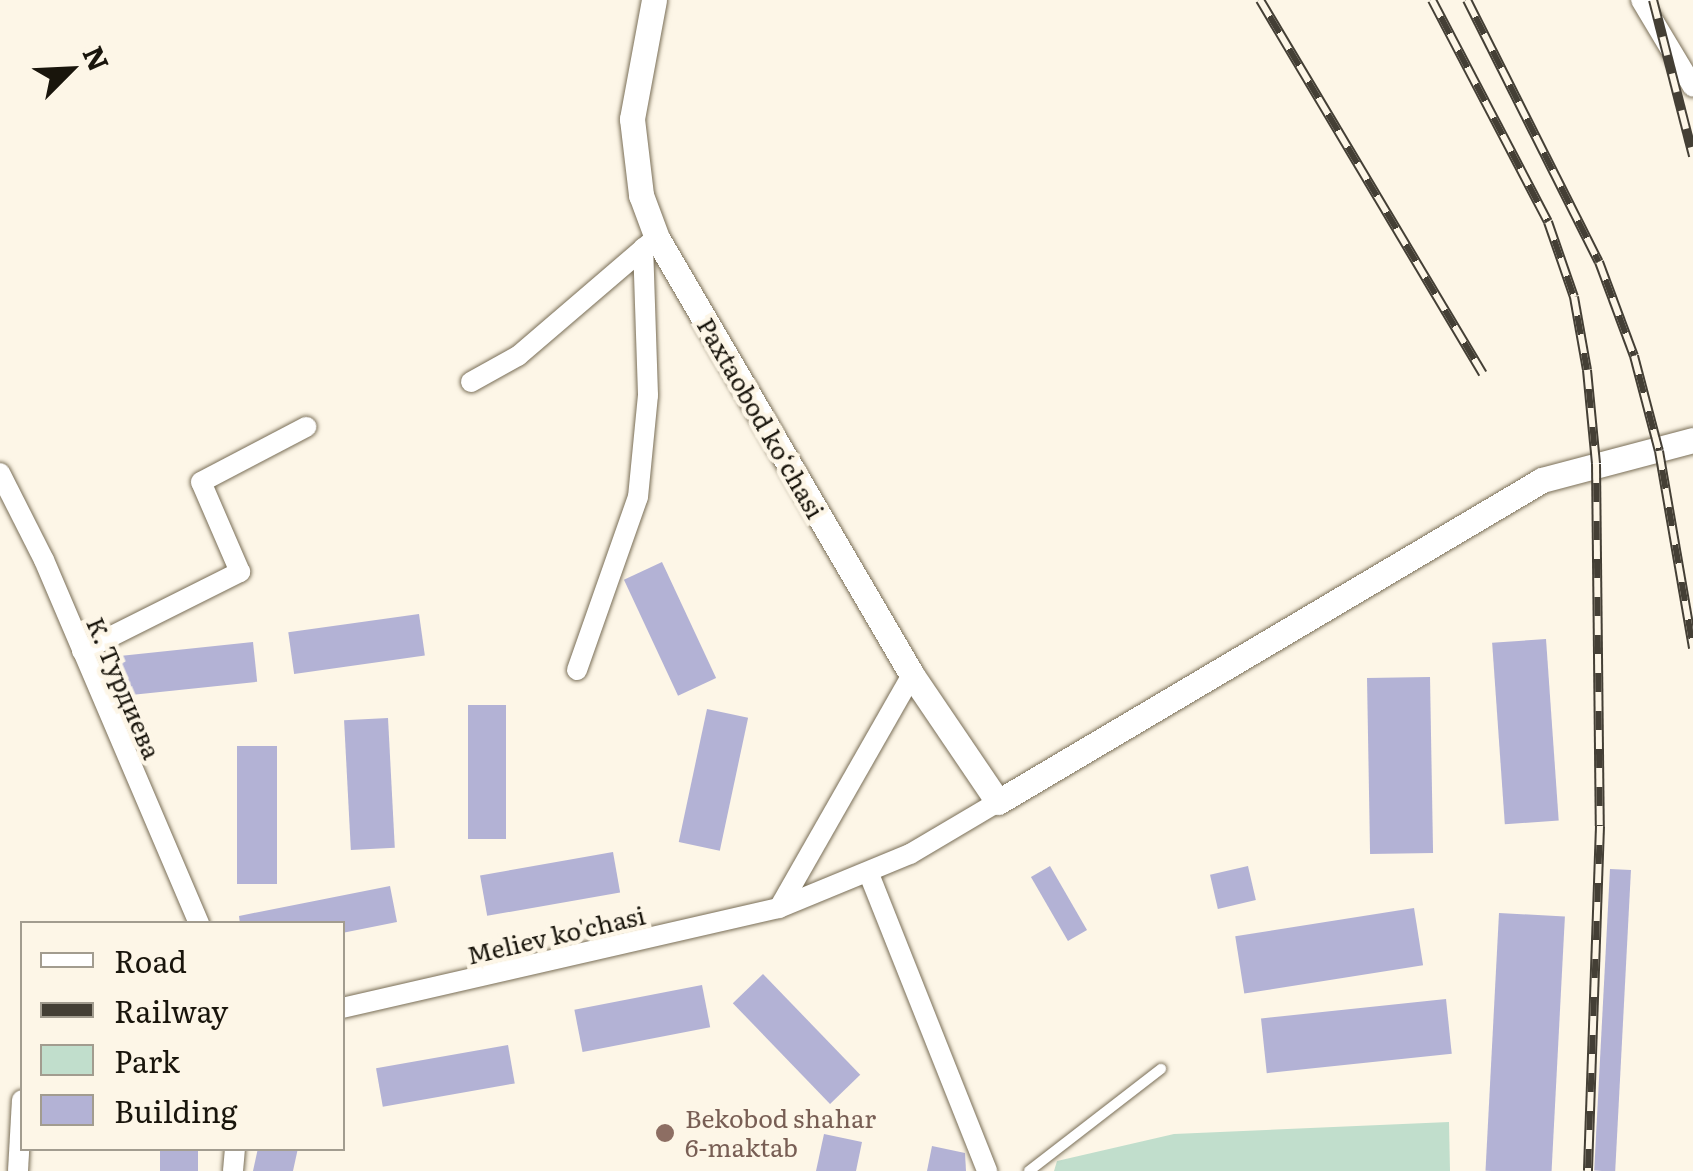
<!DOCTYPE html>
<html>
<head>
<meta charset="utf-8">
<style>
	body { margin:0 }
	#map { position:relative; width:1693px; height:1171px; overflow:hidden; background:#fdf6e7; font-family:Literata,serif }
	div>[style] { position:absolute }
	.green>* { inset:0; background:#c1decc }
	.building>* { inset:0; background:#b3b2d5; transform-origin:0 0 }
	.roads { filter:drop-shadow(0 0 2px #796e57) drop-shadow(0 0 2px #796e57) }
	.service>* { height:10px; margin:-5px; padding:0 5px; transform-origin:5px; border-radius:5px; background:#fff }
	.minor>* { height:20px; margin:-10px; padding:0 10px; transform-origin:10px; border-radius:10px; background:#fff }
	.tertiary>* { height:25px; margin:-12.5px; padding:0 12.5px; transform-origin:12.5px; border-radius:12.5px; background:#fff }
	.rail>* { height:10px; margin-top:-5px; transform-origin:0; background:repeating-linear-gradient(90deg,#fdf6e7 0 19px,#443f35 0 38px); box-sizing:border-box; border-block:2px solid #443f35 }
	.dots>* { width:28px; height:28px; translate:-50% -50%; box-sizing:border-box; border:5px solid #fdf6e7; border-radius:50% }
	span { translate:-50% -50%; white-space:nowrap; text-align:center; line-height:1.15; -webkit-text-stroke:9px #fdf6e7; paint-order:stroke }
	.street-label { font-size:25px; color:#19150c }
	.education-label { font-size:25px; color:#785e54 }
	.left { translate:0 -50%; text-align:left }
	.legend { position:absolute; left:20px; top:921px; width:325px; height:230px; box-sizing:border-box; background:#fdf6e7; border:2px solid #a29c8f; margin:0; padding:12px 18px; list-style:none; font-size:30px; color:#19150c }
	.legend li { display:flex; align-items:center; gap:20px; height:50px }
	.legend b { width:50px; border:2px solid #a29c8f }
	.north { position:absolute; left:20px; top:20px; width:100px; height:100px; -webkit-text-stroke:8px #fdf6e7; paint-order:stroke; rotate:66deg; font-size:28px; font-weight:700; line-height:40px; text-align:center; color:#19150c }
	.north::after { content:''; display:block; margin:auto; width:35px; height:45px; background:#19150c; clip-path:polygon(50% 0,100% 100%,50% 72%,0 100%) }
</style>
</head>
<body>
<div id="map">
	<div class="green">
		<i style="clip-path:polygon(1449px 1122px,1450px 1171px,1054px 1171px,1057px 1161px,1174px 1134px)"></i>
	</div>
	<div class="building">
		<i style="left:662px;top:562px;width:128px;height:42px;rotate:65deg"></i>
		<i style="left:419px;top:614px;width:42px;height:132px;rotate:82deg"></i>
		<i style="left:1546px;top:639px;width:182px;height:54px;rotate:86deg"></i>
		<i style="left:253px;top:642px;width:40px;height:134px;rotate:84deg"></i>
		<i style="left:1430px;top:677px;width:176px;height:63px;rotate:89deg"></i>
		<i style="left:468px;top:705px;width:38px;height:134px"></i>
		<i style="left:707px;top:709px;width:42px;height:136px;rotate:12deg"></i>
		<i style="left:388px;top:718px;width:130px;height:44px;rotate:87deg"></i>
		<i style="left:237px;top:746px;width:40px;height:138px"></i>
		<i style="left:613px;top:852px;width:41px;height:135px;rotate:80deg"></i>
		<i style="left:1050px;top:866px;width:74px;height:22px;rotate:60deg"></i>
		<i style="left:1248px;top:866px;width:35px;height:39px;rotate:77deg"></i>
		<i style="left:1610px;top:869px;width:21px;height:302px;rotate:3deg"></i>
		<i style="clip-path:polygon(390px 886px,397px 922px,342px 933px,342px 924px,240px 924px,239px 916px)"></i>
		<i style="left:1414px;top:908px;width:58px;height:181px;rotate:81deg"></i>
		<i style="left:1499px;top:913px;width:66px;height:258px;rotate:3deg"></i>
		<i style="left:763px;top:974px;width:140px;height:42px;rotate:46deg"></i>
		<i style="left:702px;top:985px;width:43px;height:130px;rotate:79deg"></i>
		<i style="left:1446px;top:999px;width:55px;height:186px;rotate:84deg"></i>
		<i style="left:508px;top:1045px;width:39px;height:134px;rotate:80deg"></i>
		<i style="clip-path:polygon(824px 1134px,862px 1142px,856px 1171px,816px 1171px)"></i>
		<i style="clip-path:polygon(932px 1146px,965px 1153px,966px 1171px,927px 1171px)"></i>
		<i style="left:160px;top:1148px;width:38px;height:23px"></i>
		<i style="clip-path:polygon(258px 1148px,298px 1148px,293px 1171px,253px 1171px)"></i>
	</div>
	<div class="roads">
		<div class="service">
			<i style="left:1029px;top:1171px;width:167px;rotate:-37.7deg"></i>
		</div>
		<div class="minor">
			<i style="left:1641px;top:0;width:101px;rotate:59.1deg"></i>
			<i style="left:471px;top:382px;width:54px;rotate:-29deg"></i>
			<i style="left:518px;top:356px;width:175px;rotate:-40.6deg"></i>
			<i style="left:0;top:473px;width:97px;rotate:63.2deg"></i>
			<i style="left:44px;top:560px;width:396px;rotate:66.9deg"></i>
			<i style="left:82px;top:651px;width:177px;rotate:-26.6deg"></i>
			<i style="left:240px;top:572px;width:98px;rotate:-113.4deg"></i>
			<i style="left:201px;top:482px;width:119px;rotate:-27.6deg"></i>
			<i style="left:577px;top:670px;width:183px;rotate:-70.6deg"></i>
			<i style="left:638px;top:497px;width:102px;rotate:-84.4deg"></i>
			<i style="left:648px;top:395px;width:147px;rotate:-91.9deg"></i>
			<i style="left:869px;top:874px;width:320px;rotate:68.3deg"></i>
			<i style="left:779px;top:908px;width:142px;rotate:-22.4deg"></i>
			<i style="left:910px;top:854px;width:102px;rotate:-30.6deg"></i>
			<i style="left:342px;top:1008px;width:448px;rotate:-12.9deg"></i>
			<i style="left:779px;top:908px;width:268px;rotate:-60.3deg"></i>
			<i style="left:18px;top:1171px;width:71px;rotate:-86.8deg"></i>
			<i style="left:233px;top:1171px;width:23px;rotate:-85deg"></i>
		</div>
		<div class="tertiary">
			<i style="left:654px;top:0;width:121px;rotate:100.5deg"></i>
			<i style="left:632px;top:119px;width:77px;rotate:83.2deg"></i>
			<i style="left:641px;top:195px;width:46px;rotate:69.6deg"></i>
			<i style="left:657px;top:238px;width:506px;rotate:59.74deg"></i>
			<i style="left:912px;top:675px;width:153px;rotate:55.9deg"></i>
			<i style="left:998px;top:802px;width:632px;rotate:-30.62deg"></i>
			<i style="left:1542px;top:480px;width:156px;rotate:-14.8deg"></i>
		</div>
	</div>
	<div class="rail">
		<i style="left:1260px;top:0;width:435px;rotate:59.2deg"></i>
		<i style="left:1432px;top:0;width:250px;rotate:62.4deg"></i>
		<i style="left:1548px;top:222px;width:79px;rotate:70.9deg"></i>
		<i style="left:1574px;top:297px;width:74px;rotate:79.9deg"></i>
		<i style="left:1587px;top:370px;width:94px;rotate:84.5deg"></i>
		<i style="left:1596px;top:464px;width:362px;rotate:89.4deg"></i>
		<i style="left:1600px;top:826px;width:345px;rotate:92deg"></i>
		<i style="left:1467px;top:0;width:293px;rotate:63.3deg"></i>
		<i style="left:1599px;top:262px;width:100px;rotate:69.6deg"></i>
		<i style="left:1634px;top:356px;width:98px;rotate:75.3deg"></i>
		<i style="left:1659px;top:451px;width:200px;rotate:80.2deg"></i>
		<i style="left:1653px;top:0;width:161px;rotate:75.6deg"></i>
	</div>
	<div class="dots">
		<i style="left:665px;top:1133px;background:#8d6e63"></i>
	</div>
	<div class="street-label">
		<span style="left:761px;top:418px;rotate:60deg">Paxtaobod ko‘chasi</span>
		<span style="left:124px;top:688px;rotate:67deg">К. Турдиева</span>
		<span style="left:556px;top:935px;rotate:-13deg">Meliev ko'chasi</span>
	</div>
	<div class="education-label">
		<span class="left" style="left:685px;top:1133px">Bekobod shahar<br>6-maktab</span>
	</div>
	<ul class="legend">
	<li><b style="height:12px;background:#fff"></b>Road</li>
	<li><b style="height:12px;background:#443f35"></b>Railway</li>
	<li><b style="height:28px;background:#c1decc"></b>Park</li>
	<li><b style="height:28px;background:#b3b2d5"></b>Building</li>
	</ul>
	<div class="north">N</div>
</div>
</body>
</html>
